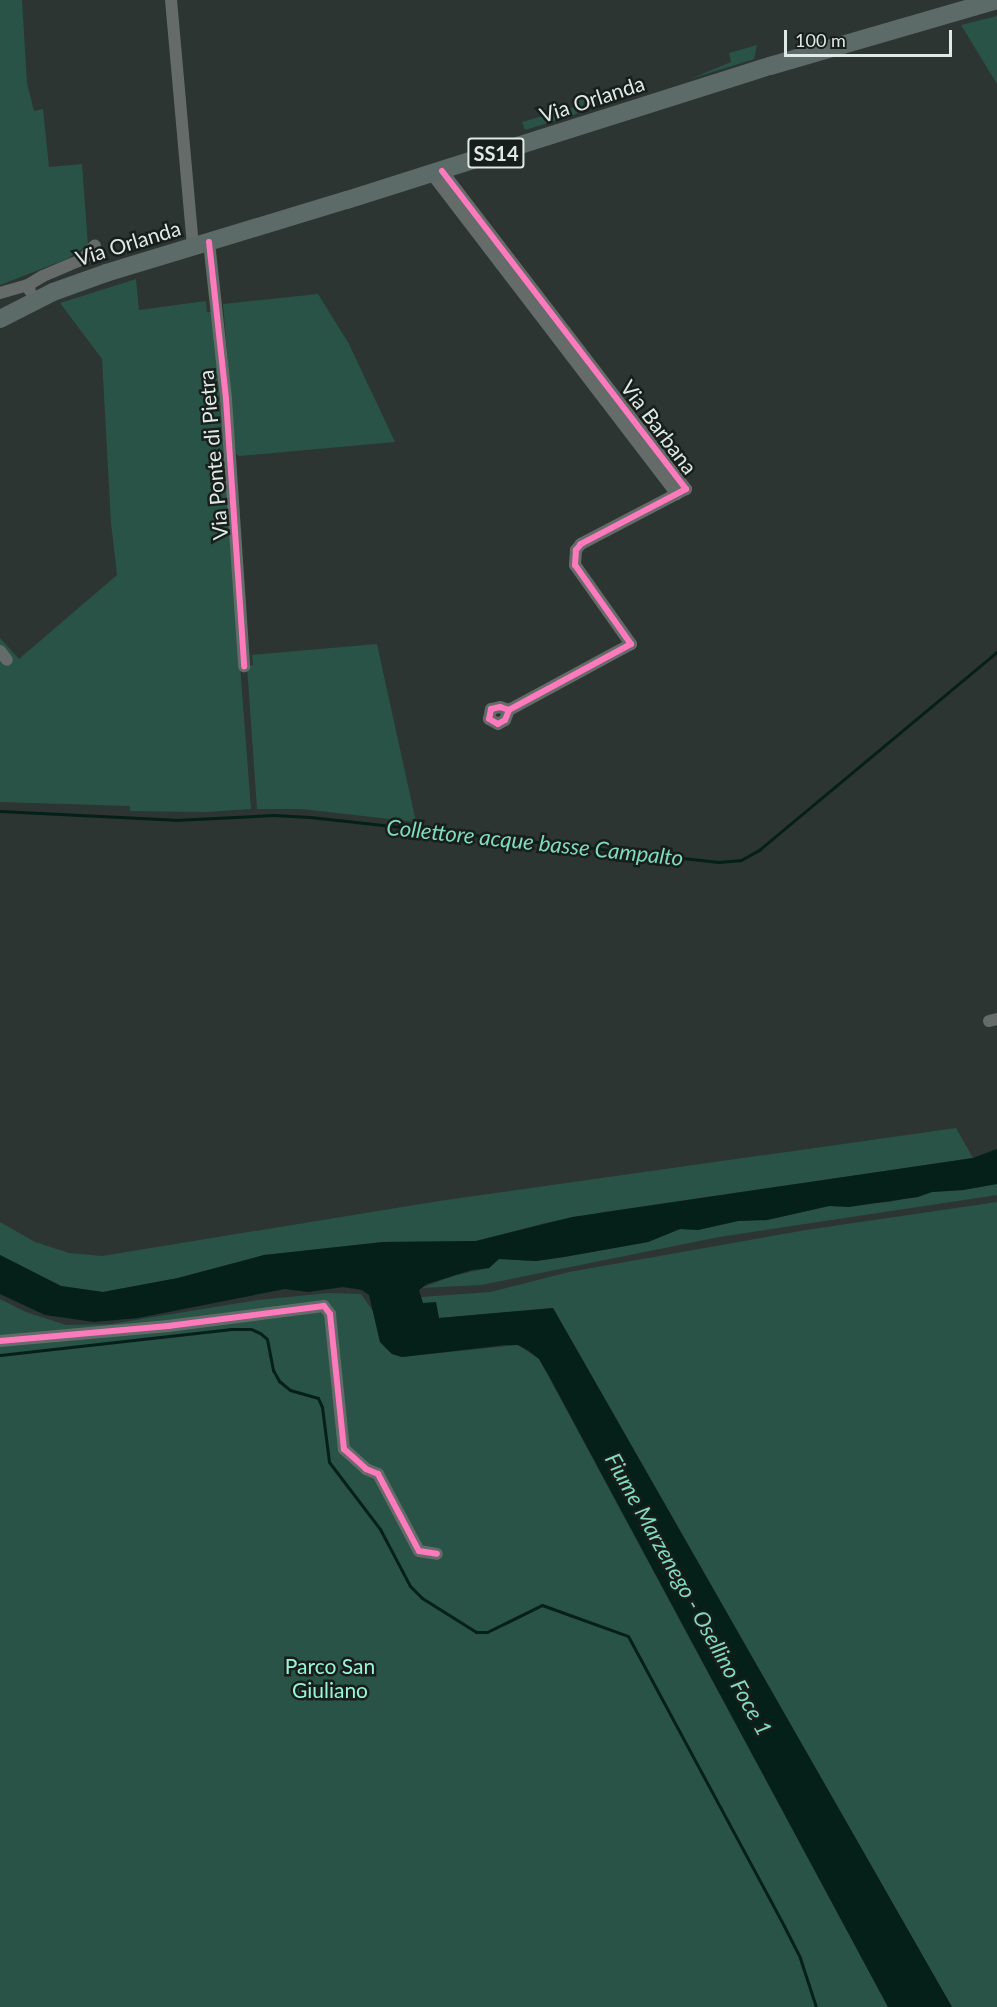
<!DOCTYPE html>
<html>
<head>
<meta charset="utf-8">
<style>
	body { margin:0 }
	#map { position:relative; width:997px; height:2007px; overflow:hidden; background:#2c3532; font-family:Lato,sans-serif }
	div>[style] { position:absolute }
	.green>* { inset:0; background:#295346 }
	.water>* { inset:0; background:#052018 }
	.stream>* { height:3px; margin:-1.5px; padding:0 1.5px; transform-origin:1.5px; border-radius:1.5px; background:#052018 }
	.minor>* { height:12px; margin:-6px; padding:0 6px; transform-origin:6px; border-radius:6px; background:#656b69 }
	.primary>* { height:18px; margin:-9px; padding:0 9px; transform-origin:9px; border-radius:9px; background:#5d6b68 }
	.cycleway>* { height:6px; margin:-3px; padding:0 3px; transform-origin:3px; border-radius:3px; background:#fd7abc }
	span { translate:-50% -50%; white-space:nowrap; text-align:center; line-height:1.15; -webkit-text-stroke:5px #171e1b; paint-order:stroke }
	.shield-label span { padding:2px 4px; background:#171e1b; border:2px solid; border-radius:4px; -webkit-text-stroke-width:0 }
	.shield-label { font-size:20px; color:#dfe9e5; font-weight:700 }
	.street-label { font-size:21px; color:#dfe9e5 }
	.park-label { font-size:21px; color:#9bf4d6 }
	.water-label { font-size:22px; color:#82dbbd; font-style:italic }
	.scale { position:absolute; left:784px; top:30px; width:168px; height:27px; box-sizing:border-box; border:3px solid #dfe9e5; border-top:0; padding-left:8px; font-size:18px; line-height:21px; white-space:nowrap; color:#dfe9e5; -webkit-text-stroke:4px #171e1b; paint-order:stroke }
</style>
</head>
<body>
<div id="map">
	<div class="green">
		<i style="clip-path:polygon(0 0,22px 0,27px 83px,34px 111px,43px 109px,49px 167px,82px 164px,88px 245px,67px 259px,0 285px)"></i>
		<i style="clip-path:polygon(997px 16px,997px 84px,961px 25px)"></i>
		<i style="clip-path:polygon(757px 45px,754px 59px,690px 79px,731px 62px,729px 53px)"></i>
		<i style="clip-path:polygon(588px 90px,583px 106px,576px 114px,525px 130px,522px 122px,574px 107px)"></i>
		<i style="clip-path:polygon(136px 279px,139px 310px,206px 301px,207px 312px,213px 312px,251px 809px,206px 812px,130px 811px,130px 806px,0 802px,0 638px,19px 659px,117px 575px,111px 523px,102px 359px,60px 303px)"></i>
		<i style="clip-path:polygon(318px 294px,349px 344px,395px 442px,239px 456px,236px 454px,223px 304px)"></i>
		<i style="clip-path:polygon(377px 644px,416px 822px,302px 809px,257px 809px,247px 666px,253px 665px,252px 655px)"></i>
		<i style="clip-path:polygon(956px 1128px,973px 1158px,604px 1212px,545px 1223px,476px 1241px,383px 1242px,264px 1255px,178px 1278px,103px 1292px,61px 1286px,0 1255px,0 1222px,35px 1242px,69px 1253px,102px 1256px,439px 1201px)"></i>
		<i style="clip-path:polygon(997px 1184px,997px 1195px,719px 1237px,481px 1285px,421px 1288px,456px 1275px,489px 1268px,499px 1259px,536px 1261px,564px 1257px,648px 1242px,680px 1229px,698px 1230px,738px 1221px,767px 1220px,829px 1206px,890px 1202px,932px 1192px,963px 1190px)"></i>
		<i style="clip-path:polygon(997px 1202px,997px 2007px,952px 2007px,553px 1308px,439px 1318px,423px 1303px,421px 1297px,490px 1292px,569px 1272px,806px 1230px)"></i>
		<i style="clip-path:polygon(329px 1293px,361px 1294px,373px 1311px,380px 1342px,392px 1354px,402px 1357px,518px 1345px,539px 1359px,888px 2007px,0 2007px,0 1299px,26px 1312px,66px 1325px,111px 1324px,258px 1300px)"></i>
	</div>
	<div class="water">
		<i style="clip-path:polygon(997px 1149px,997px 1184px,963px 1190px,932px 1192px,918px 1197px,849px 1207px,829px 1206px,767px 1220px,738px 1221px,698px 1230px,680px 1229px,648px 1242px,564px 1257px,536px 1261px,499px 1259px,489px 1268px,472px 1270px,427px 1284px,419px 1290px,423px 1303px,436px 1302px,439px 1318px,553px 1308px,952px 2007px,888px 2007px,549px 1376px,539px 1359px,529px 1351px,518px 1345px,506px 1345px,402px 1357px,392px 1354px,380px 1342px,369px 1295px,362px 1290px,343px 1287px,308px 1292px,285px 1289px,138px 1318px,94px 1322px,45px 1315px,0 1294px,0 1255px,61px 1286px,103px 1292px,178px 1278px,264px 1255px,383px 1242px,476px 1241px,572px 1217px,973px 1158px)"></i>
	</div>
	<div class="stream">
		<i style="left:0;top:811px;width:175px;rotate:2.9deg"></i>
		<i style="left:175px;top:820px;width:99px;rotate:-2.9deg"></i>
		<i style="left:274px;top:815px;width:36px;rotate:3deg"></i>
		<i style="left:310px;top:817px;width:411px;rotate:6.3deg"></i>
		<i style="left:719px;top:862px;width:22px;rotate:-5deg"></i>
		<i style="left:741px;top:860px;width:21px;rotate:-29deg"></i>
		<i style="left:759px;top:850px;width:310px;rotate:-39.8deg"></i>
		<i style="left:0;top:1355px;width:231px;rotate:-6.4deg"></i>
		<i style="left:230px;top:1329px;width:21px"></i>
		<i style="left:251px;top:1329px;width:10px;rotate:24deg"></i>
		<i style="left:260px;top:1333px;width:9px;rotate:41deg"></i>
		<i style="left:267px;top:1339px;width:32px;rotate:79deg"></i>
		<i style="left:273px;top:1370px;width:13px;rotate:61deg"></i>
		<i style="left:279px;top:1381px;width:14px;rotate:39deg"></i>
		<i style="left:290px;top:1390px;width:29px;rotate:16deg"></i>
		<i style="left:318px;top:1398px;width:10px;rotate:66deg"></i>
		<i style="left:322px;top:1407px;width:55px;rotate:82.7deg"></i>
		<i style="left:329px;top:1462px;width:84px;rotate:52.7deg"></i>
		<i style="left:380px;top:1529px;width:64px;rotate:62.2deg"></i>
		<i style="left:410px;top:1586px;width:17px;rotate:45deg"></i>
		<i style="left:422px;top:1598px;width:64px;rotate:32.2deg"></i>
		<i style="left:476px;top:1632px;width:11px"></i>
		<i style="left:487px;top:1632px;width:61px;rotate:-26.1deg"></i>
		<i style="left:542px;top:1605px;width:91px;rotate:19.8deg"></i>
		<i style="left:628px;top:1636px;width:329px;rotate:61.7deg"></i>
		<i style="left:784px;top:1926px;width:36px;rotate:63deg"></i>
		<i style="left:800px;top:1958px;width:52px;rotate:71.9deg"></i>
	</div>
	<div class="minor">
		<i style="left:171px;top:0;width:248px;rotate:84.9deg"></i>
		<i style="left:442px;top:171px;width:401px;rotate:52.5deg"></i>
		<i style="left:686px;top:489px;width:119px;rotate:152.4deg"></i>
		<i style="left:581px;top:544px;width:8px;rotate:130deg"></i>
		<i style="left:576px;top:550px;width:15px;rotate:94deg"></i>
		<i style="left:575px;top:565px;width:97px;rotate:54.7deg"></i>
		<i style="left:631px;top:644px;width:139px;rotate:151.6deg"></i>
		<i style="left:509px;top:710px;width:9px;rotate:-162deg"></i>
		<i style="left:500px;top:707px;width:9px;rotate:167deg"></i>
		<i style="left:491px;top:709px;width:10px;rotate:101deg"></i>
		<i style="left:489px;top:719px;width:10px;rotate:29deg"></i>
		<i style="left:498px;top:724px;width:8px;rotate:-30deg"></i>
		<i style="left:505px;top:720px;width:11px;rotate:-68deg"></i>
		<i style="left:432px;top:174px;width:403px;rotate:52.6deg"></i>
		<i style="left:209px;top:242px;width:158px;rotate:83.8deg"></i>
		<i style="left:226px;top:399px;width:268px;rotate:86.1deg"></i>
		<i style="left:28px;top:285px;width:17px;rotate:-31deg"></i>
		<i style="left:43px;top:276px;width:43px;rotate:-23deg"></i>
		<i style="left:83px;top:259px;width:18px;rotate:-49deg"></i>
		<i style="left:0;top:293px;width:29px;rotate:-16deg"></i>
		<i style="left:28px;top:285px;width:6px;rotate:72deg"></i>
		<i style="left:0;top:651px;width:11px;rotate:52deg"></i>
		<i style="left:989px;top:1021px;width:8px;rotate:-14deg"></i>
		<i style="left:0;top:1341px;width:169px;rotate:-5.1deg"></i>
		<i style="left:168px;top:1326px;width:157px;rotate:-7.3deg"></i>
		<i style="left:324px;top:1306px;width:10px;rotate:53deg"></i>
		<i style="left:330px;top:1314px;width:136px;rotate:84.1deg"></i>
		<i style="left:344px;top:1449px;width:30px;rotate:42deg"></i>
		<i style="left:366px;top:1469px;width:13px;rotate:23deg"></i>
		<i style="left:378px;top:1474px;width:87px;rotate:62deg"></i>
		<i style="left:419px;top:1551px;width:18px;rotate:9deg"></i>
	</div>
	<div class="primary">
		<i style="left:0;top:319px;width:59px;rotate:-27deg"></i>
		<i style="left:53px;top:292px;width:56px;rotate:-19.7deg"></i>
		<i style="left:106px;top:273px;width:252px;rotate:-16.9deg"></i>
		<i style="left:347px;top:200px;width:444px;rotate:-17.6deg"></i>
		<i style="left:770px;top:66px;width:236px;rotate:-16.2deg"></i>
	</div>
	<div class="cycleway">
		<i style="left:442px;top:171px;width:401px;rotate:52.5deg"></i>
		<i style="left:686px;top:489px;width:119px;rotate:152.4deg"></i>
		<i style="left:581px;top:544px;width:8px;rotate:130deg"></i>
		<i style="left:576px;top:550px;width:15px;rotate:94deg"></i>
		<i style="left:575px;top:565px;width:97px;rotate:54.7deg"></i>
		<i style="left:631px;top:644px;width:139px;rotate:151.6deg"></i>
		<i style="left:509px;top:710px;width:9px;rotate:-162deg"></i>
		<i style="left:500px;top:707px;width:9px;rotate:167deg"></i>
		<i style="left:491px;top:709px;width:10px;rotate:101deg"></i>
		<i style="left:489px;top:719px;width:10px;rotate:29deg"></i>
		<i style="left:498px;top:724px;width:8px;rotate:-30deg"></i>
		<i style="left:505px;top:720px;width:11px;rotate:-68deg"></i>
		<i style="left:209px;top:242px;width:158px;rotate:83.8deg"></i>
		<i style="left:226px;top:399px;width:268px;rotate:86.1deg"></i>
		<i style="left:0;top:1341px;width:169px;rotate:-5.1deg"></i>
		<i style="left:168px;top:1326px;width:157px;rotate:-7.3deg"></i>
		<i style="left:324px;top:1306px;width:10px;rotate:53deg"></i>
		<i style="left:330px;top:1314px;width:136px;rotate:84.1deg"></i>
		<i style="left:344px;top:1449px;width:30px;rotate:42deg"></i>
		<i style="left:366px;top:1469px;width:13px;rotate:23deg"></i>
		<i style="left:378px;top:1474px;width:87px;rotate:62deg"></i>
		<i style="left:419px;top:1551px;width:18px;rotate:9deg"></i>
	</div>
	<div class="shield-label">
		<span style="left:496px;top:153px">SS14</span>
	</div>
	<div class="street-label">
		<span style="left:592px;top:99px;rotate:-18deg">Via Orlanda</span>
		<span style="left:128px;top:243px;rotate:-17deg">Via Orlanda</span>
		<span style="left:659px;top:427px;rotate:53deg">Via Barbana</span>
		<span style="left:213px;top:455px;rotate:-95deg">Via Ponte di Pietra</span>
	</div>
	<div class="park-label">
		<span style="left:330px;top:1678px">Parco San<br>Giuliano</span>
	</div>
	<div class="water-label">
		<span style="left:535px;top:842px;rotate:6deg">Collettore acque basse Campalto</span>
		<span style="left:689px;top:1594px;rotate:61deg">Fiume Marzenego - Osellino Foce 1</span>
	</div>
	<div class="scale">100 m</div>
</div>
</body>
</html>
